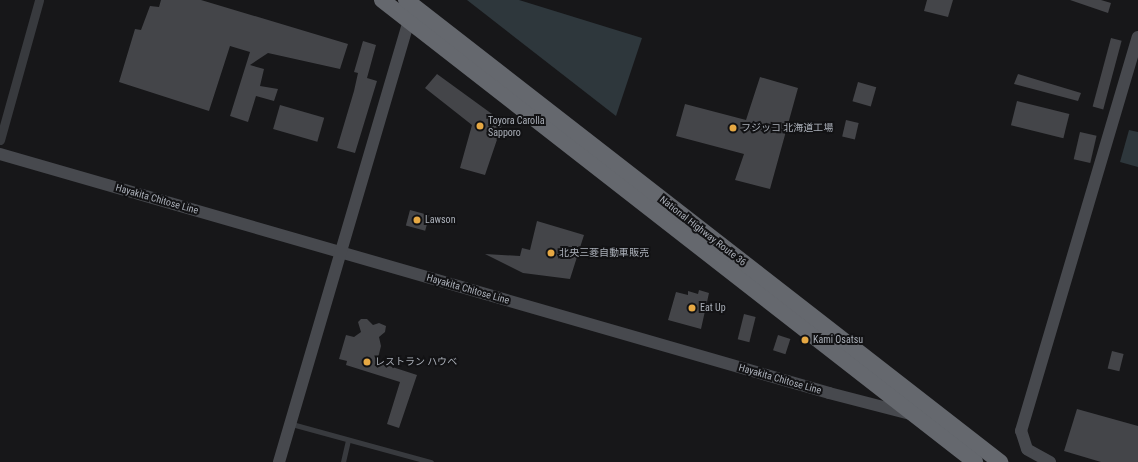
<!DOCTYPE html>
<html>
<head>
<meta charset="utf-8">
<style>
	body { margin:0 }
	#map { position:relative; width:1138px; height:462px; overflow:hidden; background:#171719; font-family:"Roboto Condensed","Noto Sans JP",sans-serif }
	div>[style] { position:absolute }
	.water>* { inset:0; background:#2e373c }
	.building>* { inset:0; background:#444549; transform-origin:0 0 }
	.lane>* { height:4.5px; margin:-2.25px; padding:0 2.25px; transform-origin:2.25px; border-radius:2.25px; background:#383a3e }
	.street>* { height:9px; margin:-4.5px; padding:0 4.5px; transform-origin:4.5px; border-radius:4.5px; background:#383a3e }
	.secondary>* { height:12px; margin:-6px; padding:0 6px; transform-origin:6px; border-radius:6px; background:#47494e }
	.highway>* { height:16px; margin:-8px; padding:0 8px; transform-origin:8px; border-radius:8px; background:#65686e }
	.dots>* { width:11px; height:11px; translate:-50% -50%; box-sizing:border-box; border:2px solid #121214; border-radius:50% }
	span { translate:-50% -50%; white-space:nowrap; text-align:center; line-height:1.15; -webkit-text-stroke:4px #121214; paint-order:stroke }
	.poi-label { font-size:10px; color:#aaafb8 }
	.left { translate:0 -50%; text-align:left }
	.street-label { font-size:10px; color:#aaafb8 }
</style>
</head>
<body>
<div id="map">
	<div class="water">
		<i style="clip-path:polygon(467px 0,519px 0,642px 38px,616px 116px)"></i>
		<i style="clip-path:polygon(1129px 130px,1138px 132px,1138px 167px,1120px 162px)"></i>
	</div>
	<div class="building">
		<i style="clip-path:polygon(161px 0,201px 0,348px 44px,340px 69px,268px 53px,250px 65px,264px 69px,260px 86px,278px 89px,274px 101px,256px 96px,248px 122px,230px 116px,250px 52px,230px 46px,209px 111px,119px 82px,135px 29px,141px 30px,150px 6px,159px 7px)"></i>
		<i style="clip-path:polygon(927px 0,953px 0,948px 17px,924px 11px)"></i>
		<i style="clip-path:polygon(1070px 0,1101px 0,1111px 3px,1108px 13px)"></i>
		<i style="left:1111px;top:38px;width:11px;height:71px;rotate:15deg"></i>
		<i style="clip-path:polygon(363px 41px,376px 45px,367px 78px,377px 81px,355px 153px,337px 148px,354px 91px,358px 73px,354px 72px)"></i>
		<i style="clip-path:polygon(437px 74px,503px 122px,485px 175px,460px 168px,472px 125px,425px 88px)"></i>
		<i style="clip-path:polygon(1018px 74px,1081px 93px,1078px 101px,1014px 84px)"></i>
		<i style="clip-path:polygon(760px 77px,798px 88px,770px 189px,735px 180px,744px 154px,676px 136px,685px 104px,746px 120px)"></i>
		<i style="left:858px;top:82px;width:19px;height:20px;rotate:16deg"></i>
		<i style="left:1017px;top:101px;width:54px;height:25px;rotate:14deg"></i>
		<i style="left:280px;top:105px;width:46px;height:25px;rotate:16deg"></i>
		<i style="left:846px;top:120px;width:13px;height:17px;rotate:13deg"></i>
		<i style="left:1080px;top:132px;width:17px;height:28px;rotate:13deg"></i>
		<i style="left:410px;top:210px;width:20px;height:16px;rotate:15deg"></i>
		<i style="clip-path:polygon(537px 221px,584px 235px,570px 279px,523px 273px,485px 254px,520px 256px,522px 248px,530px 250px)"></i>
		<i style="clip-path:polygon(699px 290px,709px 293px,701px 329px,668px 320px,676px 292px,688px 295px,688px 291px,698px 294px)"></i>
		<i style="left:744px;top:314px;width:12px;height:26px;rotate:14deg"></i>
		<i style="clip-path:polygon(361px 319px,367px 319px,373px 325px,379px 323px,386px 326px,385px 332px,379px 337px,381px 346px,377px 362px,417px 375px,399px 428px,387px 424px,400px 382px,346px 365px,347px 361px,339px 359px,346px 335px,354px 337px,361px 332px,358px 322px)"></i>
		<i style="left:778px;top:335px;width:13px;height:16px;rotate:18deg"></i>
		<i style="left:1112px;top:351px;width:12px;height:18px;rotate:14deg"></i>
		<i style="clip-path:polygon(1077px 409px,1138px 426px,1138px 462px,1101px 462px,1064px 451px)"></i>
	</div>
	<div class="lane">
		<i style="left:292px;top:424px;width:144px;rotate:15.3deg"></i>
		<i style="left:343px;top:462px;width:22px;rotate:-77deg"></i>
	</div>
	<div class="street">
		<i style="left:0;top:140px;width:145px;rotate:-74.4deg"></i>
	</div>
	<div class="secondary">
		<i style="left:0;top:154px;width:863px;rotate:16.08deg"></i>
		<i style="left:829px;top:393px;width:84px;rotate:14.5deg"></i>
		<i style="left:279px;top:462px;width:467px;rotate:-73.6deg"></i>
		<i style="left:1050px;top:462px;width:26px;rotate:-151deg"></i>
		<i style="left:1027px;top:449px;width:19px;rotate:-108deg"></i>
		<i style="left:1021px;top:431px;width:411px;rotate:-73.5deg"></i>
	</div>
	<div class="highway">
		<i style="left:382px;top:0;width:752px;rotate:37.92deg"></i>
		<i style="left:406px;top:0;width:753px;rotate:37.87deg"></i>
	</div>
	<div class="dots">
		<i style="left:480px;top:126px;background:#e6a843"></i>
		<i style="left:733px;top:128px;background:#e6a843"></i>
		<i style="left:417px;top:220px;background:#e6a843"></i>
		<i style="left:551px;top:253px;background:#e6a843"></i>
		<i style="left:692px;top:308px;background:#e6a843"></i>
		<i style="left:805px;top:340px;background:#e6a843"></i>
		<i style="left:367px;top:362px;background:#e6a843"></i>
	</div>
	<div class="poi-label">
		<span class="left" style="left:488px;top:126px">Toyora Carolla<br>Sapporo</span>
		<span class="left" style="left:741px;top:128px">フジッコ 北海道工場</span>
		<span class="left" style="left:425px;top:220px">Lawson</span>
		<span class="left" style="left:559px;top:253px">北央三菱自動車販売</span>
		<span class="left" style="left:700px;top:308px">Eat Up</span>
		<span class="left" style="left:813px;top:340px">Kami Osatsu</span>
		<span class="left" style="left:375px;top:362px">レストラン ハウベ</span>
	</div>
	<div class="street-label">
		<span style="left:157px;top:199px;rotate:16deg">Hayakita Chitose Line</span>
		<span style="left:703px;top:231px;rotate:38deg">National Highway Route 36</span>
		<span style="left:468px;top:289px;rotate:16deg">Hayakita Chitose Line</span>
		<span style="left:780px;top:379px;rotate:16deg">Hayakita Chitose Line</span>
	</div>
</div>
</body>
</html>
